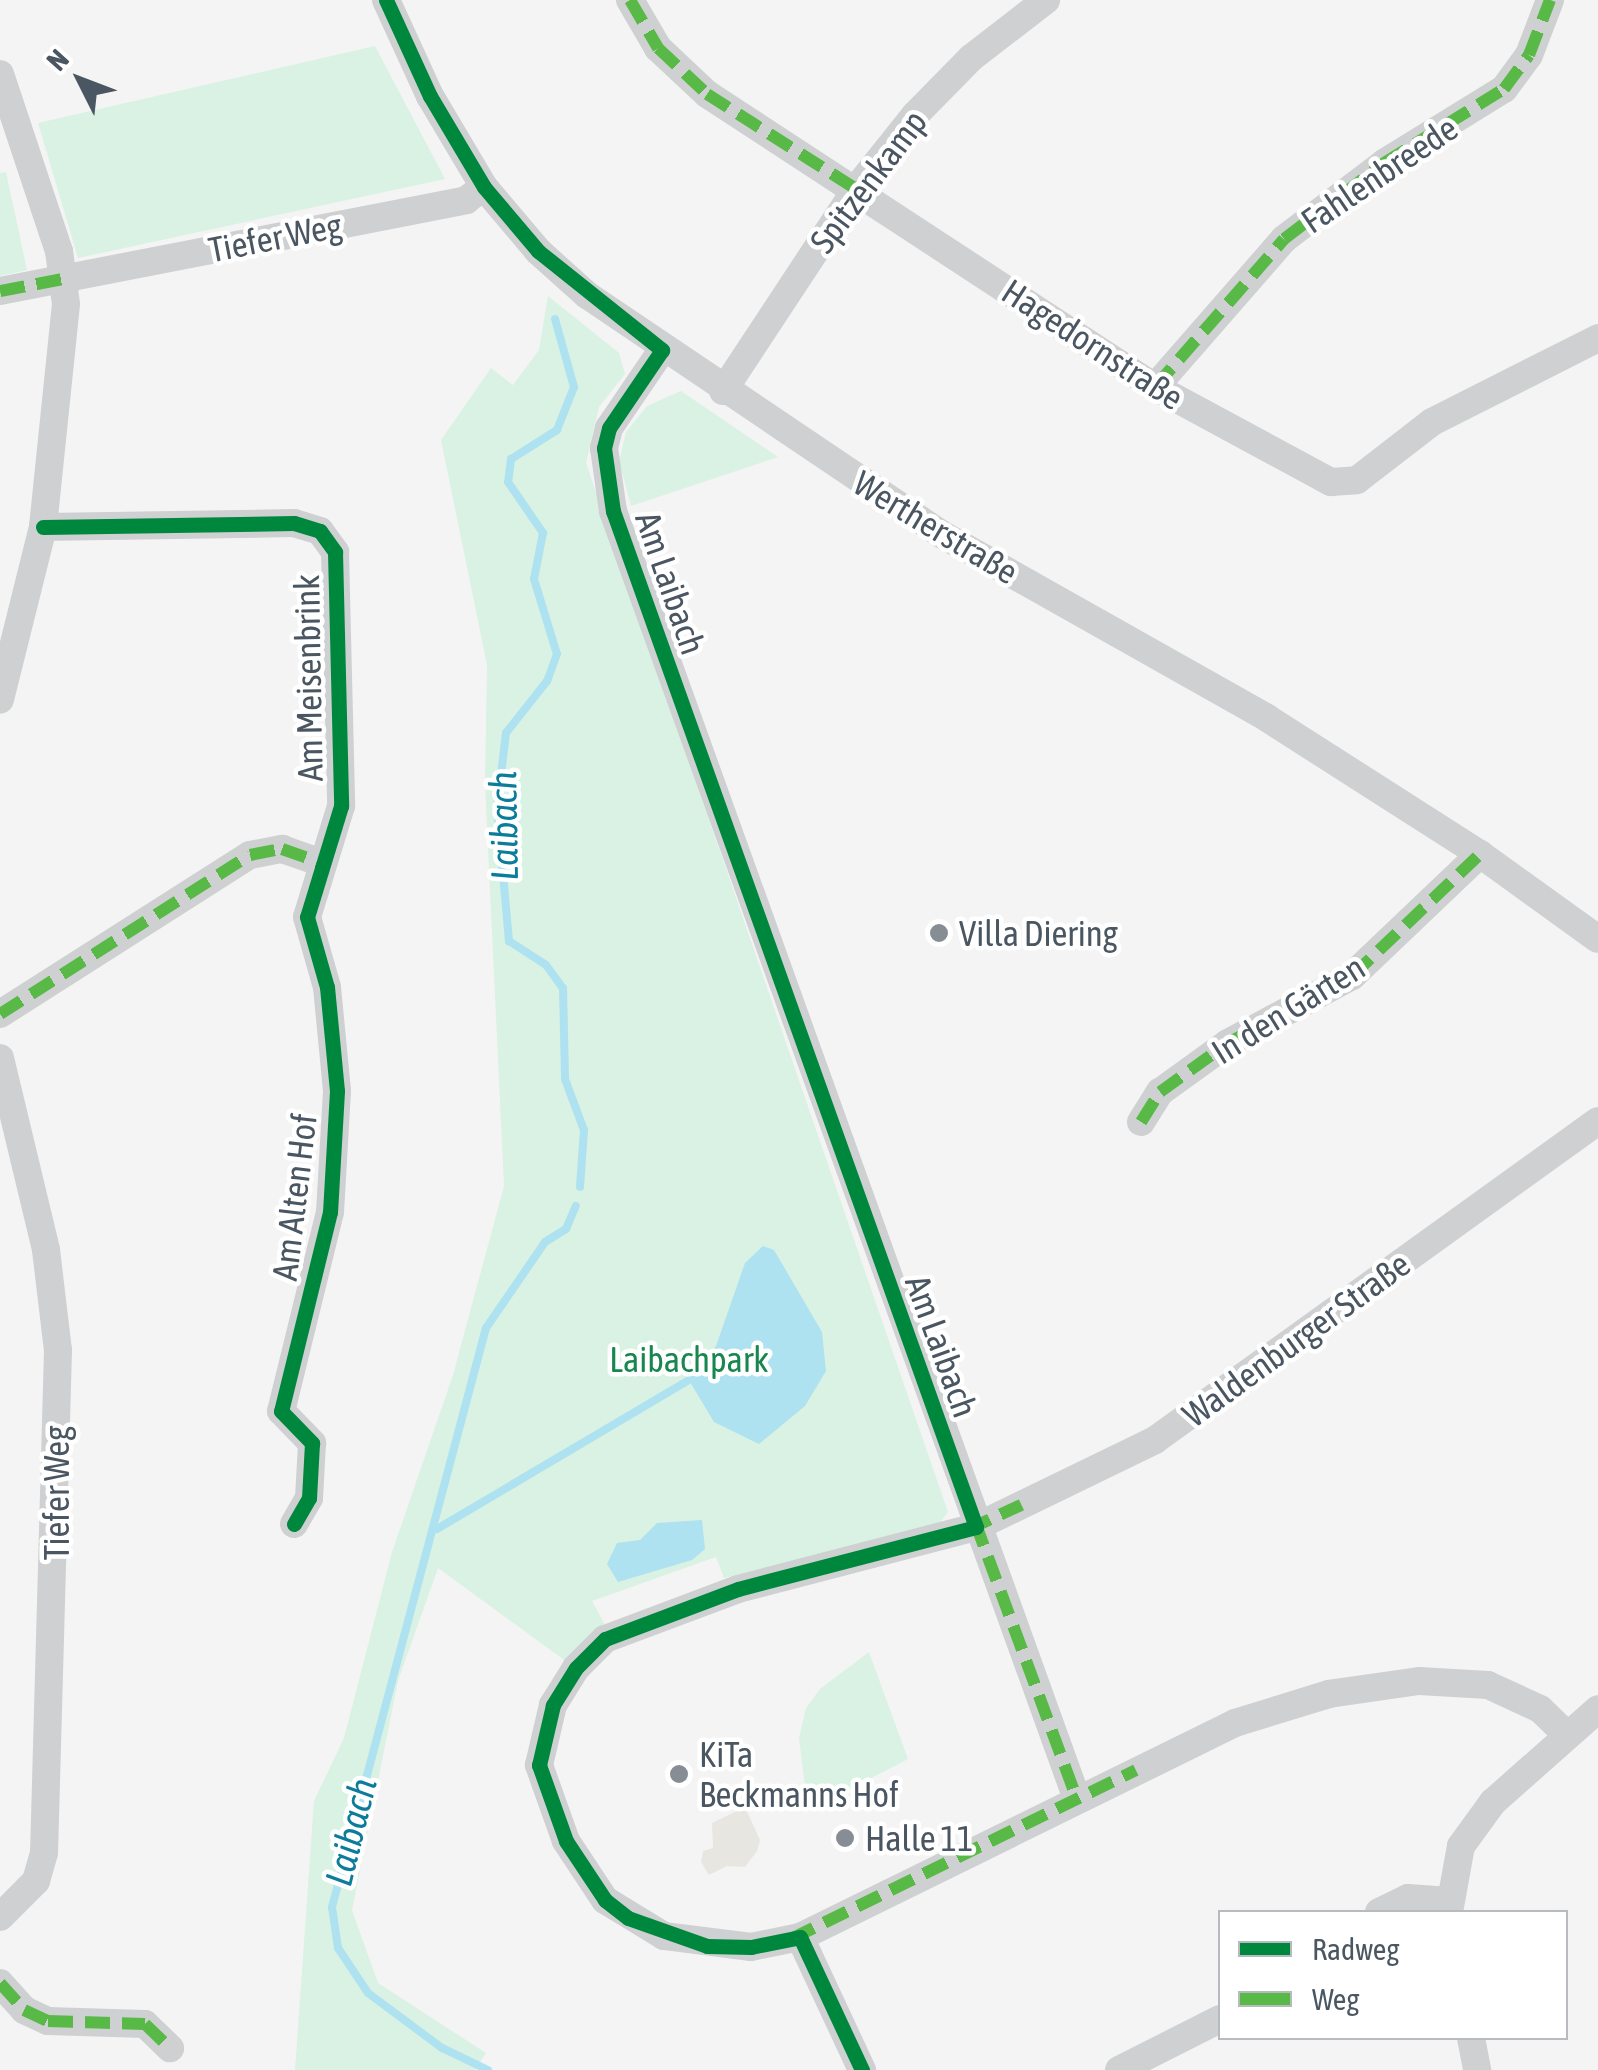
<!DOCTYPE html>
<html>
<head>
<meta charset="utf-8">
<style>
	body { margin:0 }
	#map { position:relative; width:1598px; height:2070px; overflow:hidden; background:#f4f4f4; font-family:"Asap Condensed",sans-serif }
	div>[style] { position:absolute }
	.green>* { inset:0; background:#d9f2e3 }
	.sand>* { inset:0; background:#e7e6e1 }
	.water>* { inset:0; background:#aee2f0 }
	.stream>* { height:8px; margin:-4px; padding:0 4px; transform-origin:4px; border-radius:4px; background:#aee2f0 }
	.minor>* { height:28px; margin:-14px; padding:0 14px; transform-origin:14px; border-radius:14px; background:#ced0d2 }
	.quiet>* { height:12px; margin-top:-6px; transform-origin:0; background:repeating-linear-gradient(90deg,#58b947 0 25px,transparent 0 37px) }
	.cycleway>* { height:15px; margin:-7.5px; padding:0 7.5px; transform-origin:7.5px; border-radius:7.5px; background:#00873e }
	.dots>* { width:28px; height:28px; translate:-50% -50%; box-sizing:border-box; border:5px solid #fff; border-radius:50% }
	span { translate:-50% -50%; white-space:nowrap; text-align:center; line-height:1.15; -webkit-text-stroke:9px #fff; paint-order:stroke }
	.street-label { font-size:35px; color:#4a5661 }
	.poi-label { font-size:35px; color:#4a5661 }
	.left { translate:0 -50%; text-align:left }
	.park-label { font-size:35px; color:#17864f }
	.water-label { font-size:38px; color:#0c7c9b; font-style:italic }
	.legend { position:absolute; left:1218px; top:1910px; width:350px; height:130px; box-sizing:border-box; background:#fff; border:2px solid #b7bbc0; margin:0; padding:12px 18px; list-style:none; font-size:30px; color:#4a5661 }
	.legend li { display:flex; align-items:center; gap:20px; height:50px }
	.legend b { width:50px; border:2px solid #b7bbc0 }
	.north { position:absolute; left:30px; top:30px; width:100px; height:100px; -webkit-text-stroke:8px #fff; paint-order:stroke; rotate:312deg; font-size:28px; font-weight:700; line-height:40px; text-align:center; color:#4a5661 }
	.north::after { content:''; display:block; margin:auto; width:35px; height:45px; background:#4a5661; clip-path:polygon(50% 0,100% 100%,50% 72%,0 100%) }
</style>
</head>
<body>
<div id="map">
	<div class="green">
		<i style="clip-path:polygon(375px 46px,445px 179px,78px 258px,38px 123px)"></i>
		<i style="clip-path:polygon(6px 172px,27px 270px,0 276px,0 173px)"></i>
		<i style="clip-path:polygon(548px 296px,619px 353px,625px 374px,599px 407px,586px 463px,948px 1512px,939px 1524px,724px 1578px,716px 1557px,592px 1601px,605px 1625px,567px 1662px,438px 1568px,398px 1681px,352px 1910px,378px 1983px,486px 2053px,475px 2070px,295px 2070px,314px 1801px,344px 1738px,392px 1552px,453px 1375px,504px 1186px,485px 784px,487px 665px,441px 440px,491px 368px,513px 385px,539px 350px)"></i>
		<i style="clip-path:polygon(681px 391px,778px 457px,631px 506px,619px 461px,626px 432px,647px 406px)"></i>
		<i style="clip-path:polygon(869px 1652px,908px 1759px,808px 1811px,799px 1738px,806px 1708px,820px 1689px)"></i>
	</div>
	<div class="sand">
		<i style="clip-path:polygon(745px 1807px,760px 1840px,757px 1851px,745px 1867px,727px 1866px,709px 1875px,701px 1862px,703px 1851px,713px 1848px,712px 1823px)"></i>
	</div>
	<div class="water">
		<i style="clip-path:polygon(763px 1246px,774px 1250px,822px 1332px,826px 1371px,805px 1406px,759px 1444px,714px 1422px,687px 1377px,716px 1346px,745px 1263px)"></i>
		<i style="clip-path:polygon(702px 1520px,705px 1549px,692px 1560px,618px 1582px,607px 1564px,617px 1543px,640px 1540px,657px 1523px)"></i>
	</div>
	<div class="stream">
		<i style="left:555px;top:319px;width:71px;rotate:74.4deg"></i>
		<i style="left:574px;top:387px;width:46px;rotate:111.6deg"></i>
		<i style="left:557px;top:430px;width:54px;rotate:147.8deg"></i>
		<i style="left:511px;top:459px;width:23px;rotate:97deg"></i>
		<i style="left:508px;top:482px;width:62px;rotate:55.5deg"></i>
		<i style="left:543px;top:533px;width:47px;rotate:101.1deg"></i>
		<i style="left:534px;top:579px;width:78px;rotate:73deg"></i>
		<i style="left:557px;top:654px;width:29px;rotate:110deg"></i>
		<i style="left:547px;top:681px;width:66px;rotate:128.3deg"></i>
		<i style="left:506px;top:733px;width:75px;rotate:96.9deg"></i>
		<i style="left:497px;top:807px;width:135px;rotate:84.9deg"></i>
		<i style="left:509px;top:941px;width:44px;rotate:33deg"></i>
		<i style="left:546px;top:965px;width:29px;rotate:54deg"></i>
		<i style="left:563px;top:988px;width:91px;rotate:88.7deg"></i>
		<i style="left:565px;top:1079px;width:54px;rotate:69.6deg"></i>
		<i style="left:584px;top:1130px;width:57px;rotate:94deg"></i>
		<i style="left:437px;top:1529px;width:291px;rotate:-30.6deg"></i>
		<i style="left:488px;top:2070px;width:51px;rotate:-154.4deg"></i>
		<i style="left:442px;top:2048px;width:92px;rotate:-143.4deg"></i>
		<i style="left:368px;top:1993px;width:54px;rotate:-123.7deg"></i>
		<i style="left:338px;top:1948px;width:41px;rotate:-98.3deg"></i>
		<i style="left:332px;top:1907px;width:599px;rotate:-75.11deg"></i>
		<i style="left:486px;top:1328px;width:104px;rotate:-55.5deg"></i>
		<i style="left:545px;top:1242px;width:25px;rotate:-32deg"></i>
		<i style="left:566px;top:1229px;width:25px;rotate:-67deg"></i>
	</div>
	<div class="minor">
		<i style="left:386px;top:0;width:106px;rotate:65.4deg"></i>
		<i style="left:430px;top:96px;width:106px;rotate:59.3deg"></i>
		<i style="left:484px;top:187px;width:84px;rotate:49.8deg"></i>
		<i style="left:538px;top:251px;width:66px;rotate:41.9deg"></i>
		<i style="left:587px;top:295px;width:427px;rotate:34deg"></i>
		<i style="left:941px;top:534px;width:374px;rotate:29.4deg"></i>
		<i style="left:1267px;top:718px;width:253px;rotate:32.6deg"></i>
		<i style="left:1480px;top:854px;width:145px;rotate:35.8deg"></i>
		<i style="left:630px;top:0;width:56px;rotate:59.7deg"></i>
		<i style="left:658px;top:48px;width:67px;rotate:43.2deg"></i>
		<i style="left:707px;top:94px;width:535px;rotate:33.19deg"></i>
		<i style="left:1155px;top:387px;width:200px;rotate:28.4deg"></i>
		<i style="left:1331px;top:482px;width:26px;rotate:-4deg"></i>
		<i style="left:1357px;top:480px;width:95px;rotate:-37.7deg"></i>
		<i style="left:1432px;top:422px;width:186px;rotate:-26.8deg"></i>
		<i style="left:0;top:74px;width:187px;rotate:71.6deg"></i>
		<i style="left:59px;top:251px;width:53px;rotate:82.5deg"></i>
		<i style="left:66px;top:304px;width:224px;rotate:95.9deg"></i>
		<i style="left:43px;top:527px;width:178px;rotate:104deg"></i>
		<i style="left:0;top:291px;width:475px;rotate:-11deg"></i>
		<i style="left:466px;top:200px;width:22px;rotate:-36deg"></i>
		<i style="left:662px;top:350px;width:94px;rotate:124.2deg"></i>
		<i style="left:609px;top:428px;width:21px;rotate:104deg"></i>
		<i style="left:604px;top:448px;width:64px;rotate:81.9deg"></i>
		<i style="left:613px;top:511px;width:1369px;rotate:70.19deg"></i>
		<i style="left:1155px;top:387px;width:196px;rotate:-48.9deg"></i>
		<i style="left:1284px;top:239px;width:126px;rotate:-37.2deg"></i>
		<i style="left:1384px;top:163px;width:141px;rotate:-31.7deg"></i>
		<i style="left:1504px;top:89px;width:42px;rotate:-53.7deg"></i>
		<i style="left:1529px;top:55px;width:59px;rotate:-69.1deg"></i>
		<i style="left:723px;top:391px;width:242px;rotate:-56.6deg"></i>
		<i style="left:856px;top:189px;width:95px;rotate:-51.4deg"></i>
		<i style="left:915px;top:115px;width:80px;rotate:-45.5deg"></i>
		<i style="left:971px;top:58px;width:95px;rotate:-37.7deg"></i>
		<i style="left:43px;top:527px;width:251px;rotate:-0.9deg"></i>
		<i style="left:294px;top:523px;width:27px;rotate:17deg"></i>
		<i style="left:320px;top:531px;width:26px;rotate:54deg"></i>
		<i style="left:335px;top:552px;width:254px;rotate:88.6deg"></i>
		<i style="left:341px;top:806px;width:116px;rotate:107deg"></i>
		<i style="left:307px;top:917px;width:73px;rotate:74.1deg"></i>
		<i style="left:327px;top:987px;width:104px;rotate:84.5deg"></i>
		<i style="left:337px;top:1091px;width:121px;rotate:93.3deg"></i>
		<i style="left:330px;top:1212px;width:205px;rotate:103.8deg"></i>
		<i style="left:281px;top:1411px;width:45px;rotate:45.9deg"></i>
		<i style="left:312px;top:1443px;width:55px;rotate:93.1deg"></i>
		<i style="left:309px;top:1498px;width:30px;rotate:120deg"></i>
		<i style="left:0;top:1014px;width:296px;rotate:-32.5deg"></i>
		<i style="left:250px;top:855px;width:33px;rotate:-11deg"></i>
		<i style="left:282px;top:849px;width:42px;rotate:19.3deg"></i>
		<i style="left:0;top:1058px;width:197px;rotate:76.5deg"></i>
		<i style="left:46px;top:1250px;width:101px;rotate:83.2deg"></i>
		<i style="left:58px;top:1350px;width:503px;rotate:91.59deg"></i>
		<i style="left:44px;top:1853px;width:29px;rotate:106deg"></i>
		<i style="left:36px;top:1881px;width:51px;rotate:135deg"></i>
		<i style="left:1141px;top:1122px;width:36px;rotate:-58deg"></i>
		<i style="left:1160px;top:1092px;width:84px;rotate:-35.8deg"></i>
		<i style="left:1228px;top:1043px;width:141px;rotate:-28.4deg"></i>
		<i style="left:1352px;top:976px;width:177px;rotate:-43.6deg"></i>
		<i style="left:1567px;top:1735px;width:37px;rotate:-136deg"></i>
		<i style="left:1540px;top:1709px;width:57px;rotate:-155.2deg"></i>
		<i style="left:1488px;top:1685px;width:69px;rotate:-176.7deg"></i>
		<i style="left:1419px;top:1681px;width:91px;rotate:171.8deg"></i>
		<i style="left:1329px;top:1694px;width:98px;rotate:162.9deg"></i>
		<i style="left:1235px;top:1723px;width:485px;rotate:153.8deg"></i>
		<i style="left:800px;top:1937px;width:50px;rotate:168.5deg"></i>
		<i style="left:751px;top:1947px;width:88px;rotate:-172.8deg"></i>
		<i style="left:664px;top:1936px;width:69px;rotate:-148.6deg"></i>
		<i style="left:605px;top:1900px;width:71px;rotate:-123.5deg"></i>
		<i style="left:566px;top:1841px;width:81px;rotate:-109.6deg"></i>
		<i style="left:539px;top:1765px;width:62px;rotate:-76.9deg"></i>
		<i style="left:553px;top:1705px;width:44px;rotate:-58.1deg"></i>
		<i style="left:576px;top:1668px;width:41px;rotate:-45deg"></i>
		<i style="left:605px;top:1639px;width:142px;rotate:-20.6deg"></i>
		<i style="left:738px;top:1589px;width:246px;rotate:-14.6deg"></i>
		<i style="left:976px;top:1527px;width:199px;rotate:-25.9deg"></i>
		<i style="left:1155px;top:1440px;width:546px;rotate:-35.76deg"></i>
		<i style="left:1379px;top:1912px;width:32px;rotate:-26deg"></i>
		<i style="left:1408px;top:1898px;width:39px;rotate:4deg"></i>
		<i style="left:1449px;top:1912px;width:67px;rotate:-79.7deg"></i>
		<i style="left:1461px;top:1846px;width:54px;rotate:-54deg"></i>
		<i style="left:1493px;top:1802px;width:140px;rotate:-41.5deg"></i>
		<i style="left:800px;top:1937px;width:147px;rotate:65deg"></i>
		<i style="left:0;top:1983px;width:36px;rotate:48deg"></i>
		<i style="left:24px;top:2010px;width:26px;rotate:25deg"></i>
		<i style="left:48px;top:2021px;width:97px;rotate:1.8deg"></i>
		<i style="left:145px;top:2024px;width:35px;rotate:44deg"></i>
		<i style="left:1471px;top:2038px;width:33px;rotate:79deg"></i>
		<i style="left:1119px;top:2070px;width:113px;rotate:-26.8deg"></i>
	</div>
	<div class="quiet">
		<i style="left:630px;top:0;width:56px;rotate:59.7deg"></i>
		<i style="left:658px;top:48px;width:67px;rotate:43.2deg"></i>
		<i style="left:707px;top:94px;width:177px;rotate:32.5deg"></i>
		<i style="left:0;top:291px;width:64px;rotate:-10.8deg"></i>
		<i style="left:1155px;top:387px;width:196px;rotate:-48.9deg"></i>
		<i style="left:1284px;top:239px;width:126px;rotate:-37.2deg"></i>
		<i style="left:1384px;top:163px;width:141px;rotate:-31.7deg"></i>
		<i style="left:1504px;top:89px;width:42px;rotate:-53.7deg"></i>
		<i style="left:1529px;top:55px;width:59px;rotate:-69.1deg"></i>
		<i style="left:0;top:1014px;width:296px;rotate:-32.5deg"></i>
		<i style="left:250px;top:855px;width:33px;rotate:-11deg"></i>
		<i style="left:282px;top:849px;width:42px;rotate:19.3deg"></i>
		<i style="left:1141px;top:1122px;width:36px;rotate:-58deg"></i>
		<i style="left:1160px;top:1092px;width:84px;rotate:-35.8deg"></i>
		<i style="left:1228px;top:1043px;width:141px;rotate:-28.4deg"></i>
		<i style="left:1352px;top:976px;width:177px;rotate:-43.6deg"></i>
		<i style="left:975px;top:1522px;width:295px;rotate:69.8deg"></i>
		<i style="left:967px;top:1530px;width:60px;rotate:-24.8deg"></i>
		<i style="left:791px;top:1939px;width:384px;rotate:-26.1deg"></i>
		<i style="left:0;top:1983px;width:36px;rotate:48deg"></i>
		<i style="left:24px;top:2010px;width:26px;rotate:25deg"></i>
		<i style="left:48px;top:2021px;width:97px;rotate:1.8deg"></i>
		<i style="left:145px;top:2024px;width:35px;rotate:44deg"></i>
	</div>
	<div class="cycleway">
		<i style="left:386px;top:0;width:106px;rotate:65.4deg"></i>
		<i style="left:430px;top:96px;width:106px;rotate:59.3deg"></i>
		<i style="left:484px;top:187px;width:84px;rotate:49.8deg"></i>
		<i style="left:538px;top:251px;width:159px;rotate:38.6deg"></i>
		<i style="left:662px;top:350px;width:94px;rotate:124.2deg"></i>
		<i style="left:609px;top:428px;width:21px;rotate:104deg"></i>
		<i style="left:604px;top:448px;width:64px;rotate:81.9deg"></i>
		<i style="left:613px;top:511px;width:1079px;rotate:70.34deg"></i>
		<i style="left:976px;top:1527px;width:246px;rotate:165.4deg"></i>
		<i style="left:738px;top:1589px;width:142px;rotate:159.4deg"></i>
		<i style="left:605px;top:1639px;width:41px;rotate:135deg"></i>
		<i style="left:576px;top:1668px;width:44px;rotate:121.9deg"></i>
		<i style="left:553px;top:1705px;width:62px;rotate:103.1deg"></i>
		<i style="left:539px;top:1765px;width:81px;rotate:70.4deg"></i>
		<i style="left:566px;top:1841px;width:71px;rotate:56.5deg"></i>
		<i style="left:605px;top:1900px;width:29px;rotate:38deg"></i>
		<i style="left:628px;top:1918px;width:84px;rotate:19.5deg"></i>
		<i style="left:707px;top:1946px;width:44px;rotate:1.3deg"></i>
		<i style="left:751px;top:1947px;width:50px;rotate:-11.5deg"></i>
		<i style="left:800px;top:1937px;width:147px;rotate:65deg"></i>
		<i style="left:43px;top:527px;width:251px;rotate:-0.9deg"></i>
		<i style="left:294px;top:523px;width:27px;rotate:17deg"></i>
		<i style="left:320px;top:531px;width:26px;rotate:54deg"></i>
		<i style="left:335px;top:552px;width:254px;rotate:88.6deg"></i>
		<i style="left:341px;top:806px;width:116px;rotate:107deg"></i>
		<i style="left:307px;top:917px;width:73px;rotate:74.1deg"></i>
		<i style="left:327px;top:987px;width:104px;rotate:84.5deg"></i>
		<i style="left:337px;top:1091px;width:121px;rotate:93.3deg"></i>
		<i style="left:330px;top:1212px;width:205px;rotate:103.8deg"></i>
		<i style="left:281px;top:1411px;width:45px;rotate:45.9deg"></i>
		<i style="left:312px;top:1443px;width:55px;rotate:93.1deg"></i>
		<i style="left:309px;top:1498px;width:30px;rotate:120deg"></i>
	</div>
	<div class="dots">
		<i style="left:939px;top:933px;background:#868d94"></i>
		<i style="left:679px;top:1774px;background:#868d94"></i>
		<i style="left:845px;top:1838px;background:#868d94"></i>
	</div>
	<div class="street-label">
		<span style="left:1379px;top:174px;rotate:-34deg">Fahlenbreede</span>
		<span style="left:868px;top:181px;rotate:-53deg">Spitzenkamp</span>
		<span style="left:275px;top:237px;rotate:-11deg">Tiefer Weg</span>
		<span style="left:1093px;top:344px;rotate:33deg">Hagedornstraße</span>
		<span style="left:936px;top:527px;rotate:31deg">Wertherstraße</span>
		<span style="left:671px;top:583px;rotate:71deg">Am Laibach</span>
		<span style="left:308px;top:678px;rotate:-91deg">Am Meisenbrink</span>
		<span style="left:1288px;top:1009px;rotate:-32deg">In den Gärten</span>
		<span style="left:294px;top:1197px;rotate:-83deg">Am Alten Hof</span>
		<span style="left:1296px;top:1339px;rotate:-36deg">Waldenburger Straße</span>
		<span style="left:942px;top:1346px;rotate:70deg">Am Laibach</span>
		<span style="left:56px;top:1493px;rotate:-90deg">Tiefer Weg</span>
	</div>
	<div class="poi-label">
		<span class="left" style="left:959px;top:933px">Villa Diering</span>
		<span class="left" style="left:699px;top:1774px">KiTa<br>Beckmanns Hof</span>
		<span class="left" style="left:865px;top:1838px">Halle 11</span>
	</div>
	<div class="park-label">
		<span style="left:689px;top:1359px">Laibachpark</span>
	</div>
	<div class="water-label">
		<span style="left:504px;top:826px;rotate:-91deg">Laibach</span>
		<span style="left:351px;top:1832px;rotate:-76deg">Laibach</span>
	</div>
	<ul class="legend">
	<li><b style="height:12px;background:#00873e"></b>Radweg</li>
	<li><b style="height:12px;background:#58b947"></b>Weg</li>
	</ul>
	<div class="north">N</div>
</div>
</body>
</html>
